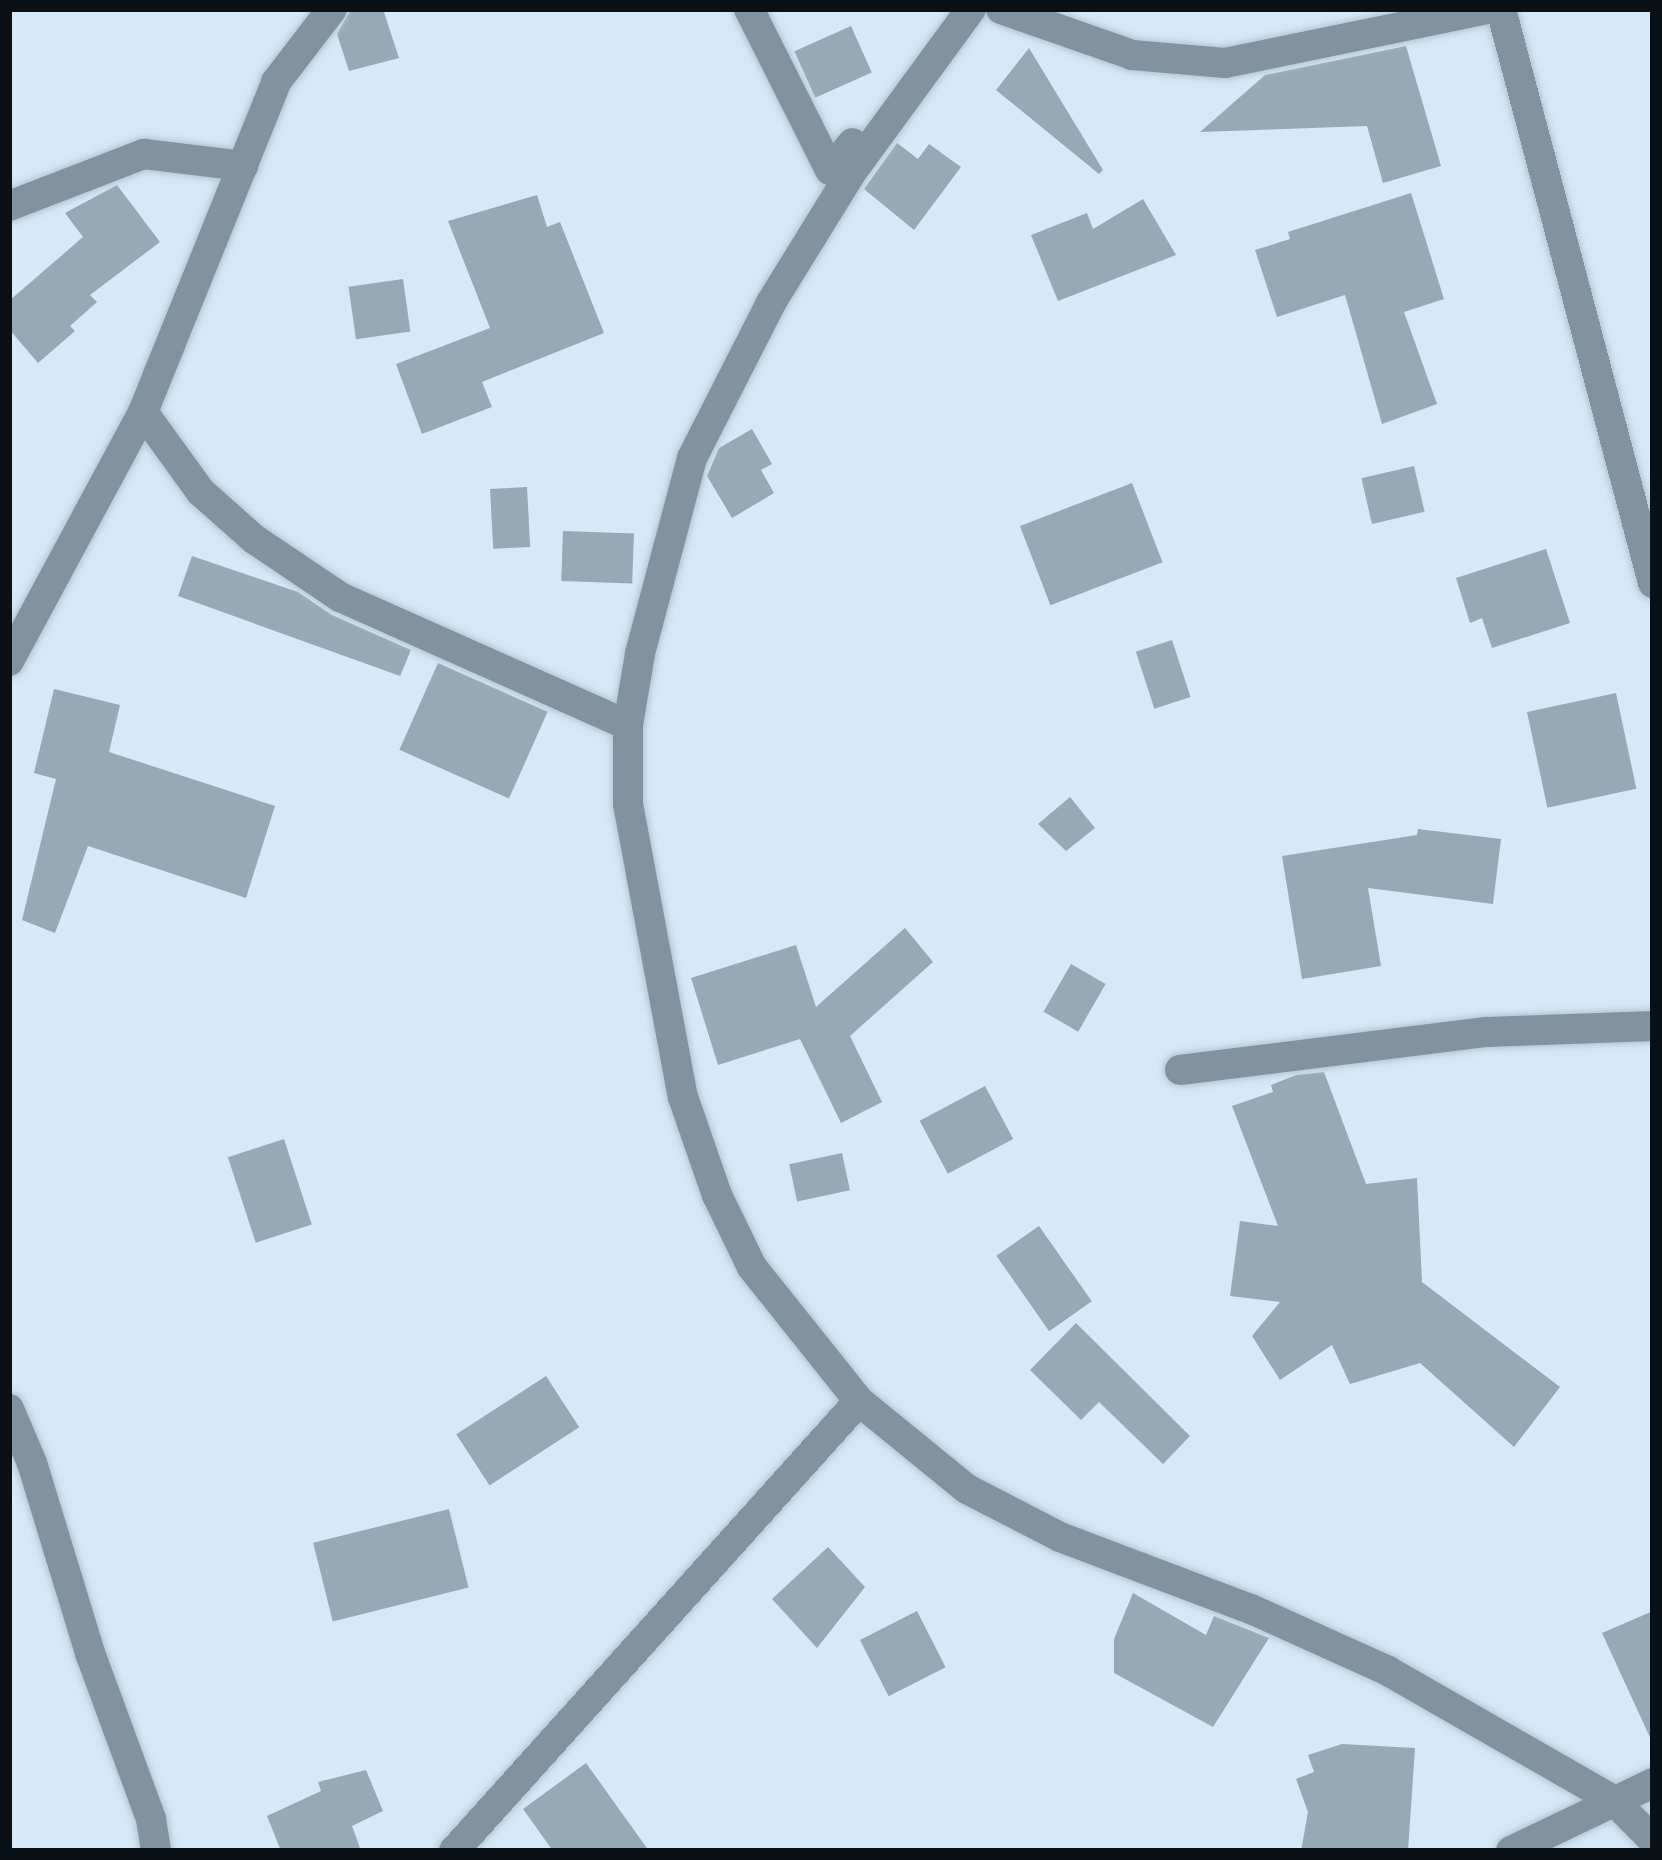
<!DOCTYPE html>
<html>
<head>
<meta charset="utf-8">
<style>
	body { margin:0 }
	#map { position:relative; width:1662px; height:1860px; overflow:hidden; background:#d5e9f8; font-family:Arial,sans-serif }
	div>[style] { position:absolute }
	.building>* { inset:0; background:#96a9b7; transform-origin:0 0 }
	.roads { filter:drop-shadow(0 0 3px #b5c6d4) drop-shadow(0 0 3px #b5c6d4) }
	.street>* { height:30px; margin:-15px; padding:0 15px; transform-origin:15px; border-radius:15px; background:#8193a0 }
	span { translate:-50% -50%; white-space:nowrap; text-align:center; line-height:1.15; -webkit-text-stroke:9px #fff; paint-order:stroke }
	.frame { position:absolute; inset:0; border:12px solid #0a1116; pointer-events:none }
</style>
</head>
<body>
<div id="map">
	<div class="building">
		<i style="clip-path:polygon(351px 9px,383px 9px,399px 58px,349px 71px,337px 34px)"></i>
		<i style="left:851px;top:26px;width:51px;height:62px;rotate:66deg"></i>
		<i style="clip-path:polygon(1406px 46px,1441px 166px,1383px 183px,1367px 126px,1200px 132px,1265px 75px)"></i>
		<i style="clip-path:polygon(1029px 48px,1103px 170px,1099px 174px,996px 90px)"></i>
		<i style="clip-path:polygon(897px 143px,918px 159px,929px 144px,961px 167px,914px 230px,864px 189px)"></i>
		<i style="clip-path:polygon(117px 185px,160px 242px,90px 295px,97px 302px,70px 326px,75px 331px,38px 363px,9px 329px,9px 301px,83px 237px,65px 213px)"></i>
		<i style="clip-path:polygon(1411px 193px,1444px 299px,1404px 312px,1437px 404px,1382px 424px,1345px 295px,1277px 317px,1255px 250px,1290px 239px,1288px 232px)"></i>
		<i style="clip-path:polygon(537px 195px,547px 227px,560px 222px,604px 333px,482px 382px,492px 407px,422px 434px,396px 364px,490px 328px,448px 221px)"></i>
		<i style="clip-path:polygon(1143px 199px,1176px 255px,1058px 301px,1031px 235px,1087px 213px,1093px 229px)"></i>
		<i style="left:403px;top:279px;width:53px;height:55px;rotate:82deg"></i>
		<i style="clip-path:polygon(752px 429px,772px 464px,761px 470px,774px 493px,732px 518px,707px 476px,719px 448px)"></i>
		<i style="left:1414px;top:466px;width:47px;height:54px;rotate:77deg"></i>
		<i style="left:1132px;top:483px;width:85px;height:120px;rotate:69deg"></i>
		<i style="left:527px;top:487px;width:60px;height:37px;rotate:87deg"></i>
		<i style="left:563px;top:531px;width:71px;height:50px;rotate:2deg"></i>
		<i style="clip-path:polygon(1546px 549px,1570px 623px,1492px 648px,1482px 618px,1470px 623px,1456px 578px)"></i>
		<i style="clip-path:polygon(192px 556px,298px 592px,332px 615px,411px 650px,400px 676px,178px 596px)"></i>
		<i style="left:1172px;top:640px;width:60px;height:38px;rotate:72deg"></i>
		<i style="left:438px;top:663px;width:120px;height:95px;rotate:24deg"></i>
		<i style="clip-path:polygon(54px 689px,120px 705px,109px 752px,275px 806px,246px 898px,88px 846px,55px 933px,22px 920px,56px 779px,34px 773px)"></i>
		<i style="left:1616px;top:693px;width:98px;height:91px;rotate:78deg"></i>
		<i style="clip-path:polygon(1070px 797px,1095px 828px,1066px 851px,1038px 824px)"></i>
		<i style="clip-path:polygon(1418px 829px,1501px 839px,1493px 904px,1368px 888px,1381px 966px,1302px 979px,1282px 856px,1417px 835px)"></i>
		<i style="clip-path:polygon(905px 928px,933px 962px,850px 1036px,882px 1102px,841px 1123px,800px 1039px,718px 1065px,691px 978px,796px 945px,816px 1007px)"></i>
		<i style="left:1071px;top:964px;width:40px;height:55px;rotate:30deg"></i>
		<i style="clip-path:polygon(1324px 1072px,1366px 1184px,1417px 1178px,1422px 1282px,1560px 1387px,1514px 1447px,1420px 1363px,1350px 1384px,1332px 1345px,1280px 1380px,1252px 1336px,1280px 1302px,1230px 1296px,1240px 1221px,1278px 1226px,1232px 1106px,1273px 1092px,1271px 1085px,1296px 1075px)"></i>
		<i style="left:985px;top:1086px;width:60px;height:74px;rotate:62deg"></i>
		<i style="left:284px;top:1139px;width:90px;height:59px;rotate:72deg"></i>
		<i style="left:842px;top:1153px;width:38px;height:54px;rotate:78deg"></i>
		<i style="left:1039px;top:1226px;width:92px;height:52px;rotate:55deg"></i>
		<i style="clip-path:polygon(1076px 1323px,1190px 1436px,1163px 1464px,1099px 1402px,1081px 1420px,1030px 1370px)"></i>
		<i style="left:546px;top:1376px;width:61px;height:107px;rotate:57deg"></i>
		<i style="left:449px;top:1509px;width:81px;height:140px;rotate:76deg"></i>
		<i style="clip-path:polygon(828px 1547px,865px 1587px,817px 1648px,772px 1599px)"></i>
		<i style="clip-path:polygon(1133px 1593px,1206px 1635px,1214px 1616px,1269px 1638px,1213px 1727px,1114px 1673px,1114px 1639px)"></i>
		<i style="left:917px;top:1611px;width:63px;height:64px;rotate:63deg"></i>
		<i style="clip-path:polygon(1653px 1611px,1653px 1744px,1602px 1633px)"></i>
		<i style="clip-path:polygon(1342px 1744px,1415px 1748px,1408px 1851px,1301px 1851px,1308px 1812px,1296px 1779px,1314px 1772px,1308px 1755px)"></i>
		<i style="clip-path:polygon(586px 1763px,649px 1851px,553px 1851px,523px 1809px)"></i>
		<i style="clip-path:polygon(366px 1770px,383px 1811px,352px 1826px,361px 1851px,281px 1851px,267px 1816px,321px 1791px,318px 1782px)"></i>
	</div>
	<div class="roads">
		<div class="street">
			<i style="left:749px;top:9px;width:180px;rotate:63.3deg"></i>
			<i style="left:830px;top:170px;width:35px;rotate:-50deg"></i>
			<i style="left:971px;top:9px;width:200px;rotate:126.2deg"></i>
			<i style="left:853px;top:170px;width:156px;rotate:121.7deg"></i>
			<i style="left:771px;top:303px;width:174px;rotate:117deg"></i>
			<i style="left:692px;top:458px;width:203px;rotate:104.9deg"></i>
			<i style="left:640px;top:654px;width:72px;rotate:99.6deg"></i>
			<i style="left:628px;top:725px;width:79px;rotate:90deg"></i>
			<i style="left:628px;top:804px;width:298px;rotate:79.4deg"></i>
			<i style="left:683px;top:1097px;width:104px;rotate:70.9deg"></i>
			<i style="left:717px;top:1195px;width:80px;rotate:64.1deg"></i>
			<i style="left:752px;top:1267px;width:171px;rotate:51.4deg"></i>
			<i style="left:859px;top:1401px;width:139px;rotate:39.2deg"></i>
			<i style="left:967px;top:1489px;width:105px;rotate:27.3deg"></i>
			<i style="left:1060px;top:1537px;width:204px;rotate:20.7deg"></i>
			<i style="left:1251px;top:1609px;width:150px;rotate:24.3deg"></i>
			<i style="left:1388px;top:1671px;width:259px;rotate:29.8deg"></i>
			<i style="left:1613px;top:1800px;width:57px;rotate:45deg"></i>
			<i style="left:1001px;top:9px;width:139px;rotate:19.3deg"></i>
			<i style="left:1132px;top:55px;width:93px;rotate:4.9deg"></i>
			<i style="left:1225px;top:63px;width:269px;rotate:-11.6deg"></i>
			<i style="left:1501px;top:9px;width:594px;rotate:75.17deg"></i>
			<i style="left:9px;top:206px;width:145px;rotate:-21.1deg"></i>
			<i style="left:144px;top:154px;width:100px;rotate:6.9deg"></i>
			<i style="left:143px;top:412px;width:99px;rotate:54.1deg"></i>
			<i style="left:201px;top:492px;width:71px;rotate:41.6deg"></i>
			<i style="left:254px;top:539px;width:104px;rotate:34deg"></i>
			<i style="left:340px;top:597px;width:315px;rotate:24deg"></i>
			<i style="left:9px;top:661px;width:283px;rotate:-61.7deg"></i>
			<i style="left:143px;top:412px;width:356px;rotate:-68deg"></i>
			<i style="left:276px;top:82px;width:92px;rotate:-52.5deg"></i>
			<i style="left:1180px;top:1070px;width:309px;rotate:-7.1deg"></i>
			<i style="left:1487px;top:1032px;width:166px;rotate:-2.1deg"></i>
			<i style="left:9px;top:1409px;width:59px;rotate:66.9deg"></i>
			<i style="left:32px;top:1463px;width:199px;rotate:73deg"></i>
			<i style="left:90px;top:1653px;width:177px;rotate:69.8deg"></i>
			<i style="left:151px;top:1819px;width:32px;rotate:81deg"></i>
			<i style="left:454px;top:1851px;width:605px;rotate:-48.01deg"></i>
			<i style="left:1511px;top:1851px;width:157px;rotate:-25.6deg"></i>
		</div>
	</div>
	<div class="frame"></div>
</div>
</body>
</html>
